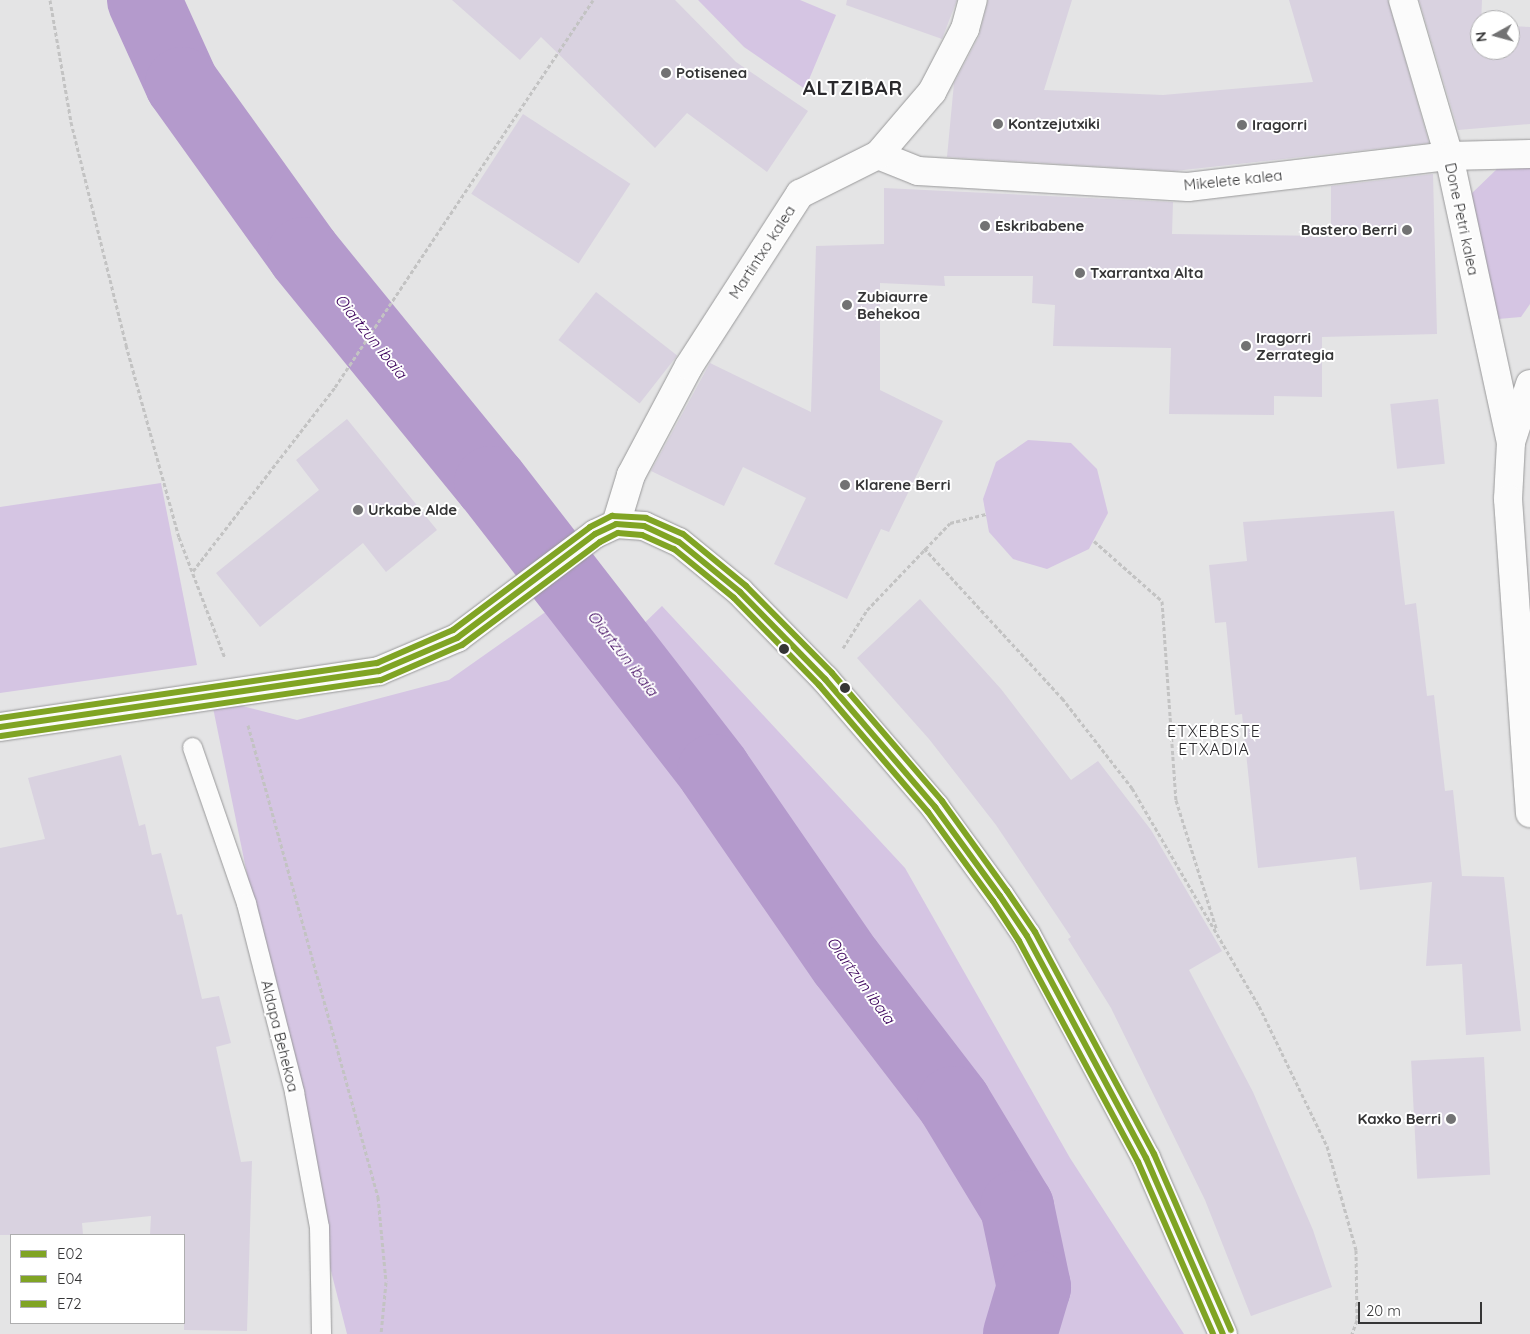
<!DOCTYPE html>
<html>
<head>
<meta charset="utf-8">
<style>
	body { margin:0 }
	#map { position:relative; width:1530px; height:1334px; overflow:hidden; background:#e4e4e5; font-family:Quicksand,sans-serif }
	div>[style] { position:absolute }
	.green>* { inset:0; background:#d5c5e3 }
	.river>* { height:74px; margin:-37px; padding:0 37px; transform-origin:37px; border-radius:37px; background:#b49acc }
	.building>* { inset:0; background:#d9d2e0; transform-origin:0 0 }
	.path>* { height:3px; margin-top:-1.5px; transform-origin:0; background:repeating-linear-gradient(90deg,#c3c3c3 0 4px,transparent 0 6.5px) }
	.roads { filter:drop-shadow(0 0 1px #99999a) drop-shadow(0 0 1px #99999a) }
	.service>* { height:19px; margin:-9.5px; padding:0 9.5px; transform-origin:9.5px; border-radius:9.5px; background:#fbfbfb }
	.minor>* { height:28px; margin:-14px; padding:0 14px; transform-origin:14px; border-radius:14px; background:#fbfbfb }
	.tertiary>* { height:28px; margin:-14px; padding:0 14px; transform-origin:14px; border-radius:14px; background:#fbfbfb }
	.bus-1>* { height:6px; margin:-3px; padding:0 3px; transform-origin:3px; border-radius:3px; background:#80a424 }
	.bus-2>* { height:6px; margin:-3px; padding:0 3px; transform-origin:3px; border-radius:3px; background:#80a424 }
	.bus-3>* { height:6px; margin:-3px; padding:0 3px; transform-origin:3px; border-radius:3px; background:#80a424 }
	.dots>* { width:14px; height:14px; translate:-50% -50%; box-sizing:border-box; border:2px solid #fff; border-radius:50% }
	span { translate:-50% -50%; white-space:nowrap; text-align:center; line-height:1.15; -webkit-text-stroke:4px #fff; paint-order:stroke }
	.poi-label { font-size:15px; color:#353536; font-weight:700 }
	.left { translate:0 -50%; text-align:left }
	.right { translate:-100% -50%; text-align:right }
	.street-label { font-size:15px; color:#353536 }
	.water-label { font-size:16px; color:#3e055e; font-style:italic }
	.neighbourhood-label { font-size:16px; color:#2a292c; letter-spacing:1px }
	.district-label { font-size:20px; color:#2a292c; font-weight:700; letter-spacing:1px }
	.legend { position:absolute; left:10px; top:1234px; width:175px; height:90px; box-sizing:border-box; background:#fff; border:1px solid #aeaeaf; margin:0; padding:6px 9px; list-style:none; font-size:15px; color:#353536 }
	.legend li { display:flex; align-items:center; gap:10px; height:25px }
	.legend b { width:25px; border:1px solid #aeaeaf }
	.north { position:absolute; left:1470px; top:10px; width:50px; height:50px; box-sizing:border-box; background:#fff; border:1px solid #aeaeaf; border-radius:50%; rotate:263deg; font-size:14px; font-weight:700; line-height:20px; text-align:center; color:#353536 }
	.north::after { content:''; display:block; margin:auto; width:18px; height:22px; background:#727273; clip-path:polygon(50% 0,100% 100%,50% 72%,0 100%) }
	.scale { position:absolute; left:1358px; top:1302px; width:124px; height:22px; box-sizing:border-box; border:2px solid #353536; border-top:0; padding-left:6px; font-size:15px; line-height:18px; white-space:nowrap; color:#353536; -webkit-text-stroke:4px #fff; paint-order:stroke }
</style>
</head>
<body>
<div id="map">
	<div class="green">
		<i style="clip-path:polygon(698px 0,800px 0,836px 15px,805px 89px,744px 47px)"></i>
		<i style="clip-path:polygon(1530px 166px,1530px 304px,1521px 317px,1498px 319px,1469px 196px,1498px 168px)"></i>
		<i style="clip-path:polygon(1028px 440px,1071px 443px,1097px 469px,1108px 513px,1089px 549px,1047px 569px,1013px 559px,989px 532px,983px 499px,996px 462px)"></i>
		<i style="clip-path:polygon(161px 483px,197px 665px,0 693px,0 507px)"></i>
		<i style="clip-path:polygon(554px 606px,600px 666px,662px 606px,905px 868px,1070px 1158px,1184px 1334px,347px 1334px,317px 1216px,211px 698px,297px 720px,449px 680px)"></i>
	</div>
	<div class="river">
		<i style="left:144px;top:0;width:92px;rotate:65.7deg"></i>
		<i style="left:182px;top:84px;width:209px;rotate:54.3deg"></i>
		<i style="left:304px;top:254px;width:296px;rotate:50.8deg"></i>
		<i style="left:491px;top:483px;width:364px;rotate:52.2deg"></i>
		<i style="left:714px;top:771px;width:232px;rotate:55.4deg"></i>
		<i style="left:846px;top:962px;width:178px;rotate:52.5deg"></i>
		<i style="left:954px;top:1103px;width:122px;rotate:58.8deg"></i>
		<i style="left:1017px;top:1207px;width:82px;rotate:78deg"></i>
		<i style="left:1034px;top:1287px;width:49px;rotate:106.6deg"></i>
	</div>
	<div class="building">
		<i style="clip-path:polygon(452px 0,675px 0,736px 62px,808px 111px,767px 172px,687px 113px,655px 148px,541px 37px,520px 60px)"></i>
		<i style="clip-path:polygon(847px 0,957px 0,942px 39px,846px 5px)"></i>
		<i style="clip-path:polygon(988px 0,1072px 0,1044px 90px,1163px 95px,1313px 82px,1289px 0,1388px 0,1429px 143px,1174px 171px,947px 157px,954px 83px,979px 36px)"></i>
		<i style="clip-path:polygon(1419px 0,1482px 0,1480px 50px,1510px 50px,1510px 26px,1530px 27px,1530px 124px,1458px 130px)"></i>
		<i style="left:523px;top:114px;width:128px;height:95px;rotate:33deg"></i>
		<i style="clip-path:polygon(1433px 174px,1437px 334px,1322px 337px,1322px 397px,1274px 396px,1274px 415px,1169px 414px,1171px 348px,1053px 346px,1055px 305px,1032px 303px,1033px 276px,944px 276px,945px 286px,880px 283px,880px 390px,943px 421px,889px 532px,881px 529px,847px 599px,774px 564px,806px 498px,743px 467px,724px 506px,651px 471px,710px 363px,811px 412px,816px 246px,884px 244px,884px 188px,1173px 202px,1172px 234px,1331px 236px,1331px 186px)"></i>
		<i style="left:596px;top:292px;width:103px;height:61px;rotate:38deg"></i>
		<i style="left:1438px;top:399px;width:65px;height:48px;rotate:84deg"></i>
		<i style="clip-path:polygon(347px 419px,437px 530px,386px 572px,363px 543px,260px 627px,216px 573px,319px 490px,296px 460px)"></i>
		<i style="clip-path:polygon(1394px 511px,1405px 605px,1416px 603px,1427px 696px,1434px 695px,1445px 791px,1453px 790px,1462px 876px,1504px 877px,1521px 1031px,1466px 1035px,1462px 964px,1426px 966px,1432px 882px,1360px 890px,1356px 857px,1258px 868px,1242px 714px,1235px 715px,1226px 622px,1215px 623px,1209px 565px,1247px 561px,1243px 522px)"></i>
		<i style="clip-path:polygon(920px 599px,1001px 689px,1071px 780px,1098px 761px,1151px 830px,1222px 951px,1189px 970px,1253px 1092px,1313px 1230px,1332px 1287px,1251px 1316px,1205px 1200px,1111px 1008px,1068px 939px,1071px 937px,996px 825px,929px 739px,857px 658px)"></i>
		<i style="clip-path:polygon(121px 755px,139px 826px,145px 824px,152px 855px,161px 853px,177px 915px,182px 914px,202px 999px,219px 996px,231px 1043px,216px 1047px,241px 1162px,252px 1161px,247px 1331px,184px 1330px,184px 1235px,150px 1235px,151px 1216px,82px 1223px,83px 1235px,0 1235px,0 848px,45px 839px,28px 778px)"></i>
		<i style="left:1484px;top:1057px;width:118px;height:73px;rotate:87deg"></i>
	</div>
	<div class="path">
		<i style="left:50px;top:0;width:124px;rotate:80.2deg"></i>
		<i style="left:71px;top:122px;width:230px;rotate:76.1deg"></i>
		<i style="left:126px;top:345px;width:199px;rotate:74.6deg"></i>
		<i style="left:179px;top:537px;width:129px;rotate:69.2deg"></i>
		<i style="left:1094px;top:541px;width:91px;rotate:41.4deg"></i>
		<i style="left:1162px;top:601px;width:199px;rotate:86deg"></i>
		<i style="left:1176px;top:800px;width:137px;rotate:72.6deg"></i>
		<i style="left:924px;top:548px;width:204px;rotate:47.4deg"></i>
		<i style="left:1062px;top:698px;width:114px;rotate:52.1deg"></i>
		<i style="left:1132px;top:788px;width:252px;rotate:59.8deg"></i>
		<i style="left:1259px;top:1006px;width:156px;rotate:64.1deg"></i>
		<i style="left:1327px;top:1146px;width:108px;rotate:74.4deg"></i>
		<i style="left:1356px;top:1250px;width:70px;rotate:89.2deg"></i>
		<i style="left:1357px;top:1320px;width:15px;rotate:110deg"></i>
		<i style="left:193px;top:571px;width:232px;rotate:-52.3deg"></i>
		<i style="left:335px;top:387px;width:465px;rotate:-56.3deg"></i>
		<i style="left:843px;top:648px;width:45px;rotate:-57.7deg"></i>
		<i style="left:867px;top:610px;width:120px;rotate:-46.3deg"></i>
		<i style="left:950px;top:523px;width:37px;rotate:-14deg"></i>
		<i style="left:248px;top:725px;width:490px;rotate:74.6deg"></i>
		<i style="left:378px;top:1197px;width:85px;rotate:84.6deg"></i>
		<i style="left:386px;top:1282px;width:52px;rotate:95.5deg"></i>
	</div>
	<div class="roads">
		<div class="service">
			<i style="left:192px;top:747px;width:165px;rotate:70.9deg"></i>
			<i style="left:246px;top:903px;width:195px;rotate:75.7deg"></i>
			<i style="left:294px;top:1092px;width:137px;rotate:79.5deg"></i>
			<i style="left:319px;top:1227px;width:107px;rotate:88.9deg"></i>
		</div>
		<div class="minor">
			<i style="left:1403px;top:0;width:163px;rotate:73.6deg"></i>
			<i style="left:1449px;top:156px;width:293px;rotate:77.8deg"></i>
			<i style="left:878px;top:155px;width:43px;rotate:21.8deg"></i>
			<i style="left:918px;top:171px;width:270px;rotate:3.4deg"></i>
			<i style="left:1188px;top:187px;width:263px;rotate:-6.8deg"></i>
			<i style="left:1449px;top:156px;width:81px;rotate:-1.4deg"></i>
			<i style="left:616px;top:524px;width:51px;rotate:-73deg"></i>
			<i style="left:631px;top:475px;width:123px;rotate:-62deg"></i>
			<i style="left:689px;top:366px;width:205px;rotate:-57.2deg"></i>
			<i style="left:800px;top:194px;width:87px;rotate:-26.6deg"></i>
			<i style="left:878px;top:155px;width:83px;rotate:-49.4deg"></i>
			<i style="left:932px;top:92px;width:71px;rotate:-62.4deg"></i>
			<i style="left:965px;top:29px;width:30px;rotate:-75deg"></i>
			<i style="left:0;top:727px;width:383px;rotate:-8.4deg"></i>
			<i style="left:379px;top:671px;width:85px;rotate:-22.9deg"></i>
			<i style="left:457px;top:638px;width:173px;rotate:-37deg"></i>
			<i style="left:595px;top:534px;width:23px;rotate:-25deg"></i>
			<i style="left:616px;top:524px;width:28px;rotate:4deg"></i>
			<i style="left:644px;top:526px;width:38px;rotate:25deg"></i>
			<i style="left:679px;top:542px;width:79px;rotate:39.3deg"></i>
			<i style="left:740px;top:592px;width:122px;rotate:45.7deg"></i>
			<i style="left:825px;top:679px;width:169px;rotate:49.3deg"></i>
			<i style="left:935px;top:807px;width:110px;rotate:53.9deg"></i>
			<i style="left:1000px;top:896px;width:48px;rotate:56deg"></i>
			<i style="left:1027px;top:936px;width:252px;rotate:61.8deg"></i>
			<i style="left:1146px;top:1158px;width:192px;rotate:66.4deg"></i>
		</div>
		<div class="tertiary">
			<i style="left:1530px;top:384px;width:61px;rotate:108.1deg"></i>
			<i style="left:1511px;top:442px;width:57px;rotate:93deg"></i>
			<i style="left:1508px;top:499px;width:315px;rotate:86deg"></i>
		</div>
	</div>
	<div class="bus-1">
		<i style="left:0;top:727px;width:383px;rotate:-8.4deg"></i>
		<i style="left:379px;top:671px;width:85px;rotate:-22.9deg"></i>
		<i style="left:457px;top:638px;width:173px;rotate:-37deg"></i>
		<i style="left:595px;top:534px;width:23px;rotate:-25deg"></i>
		<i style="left:616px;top:524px;width:28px;rotate:4deg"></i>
		<i style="left:644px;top:526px;width:38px;rotate:25deg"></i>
		<i style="left:679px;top:542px;width:79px;rotate:39.3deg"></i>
		<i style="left:740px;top:592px;width:122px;rotate:45.7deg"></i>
		<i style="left:825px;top:679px;width:169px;rotate:49.3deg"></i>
		<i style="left:935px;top:807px;width:110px;rotate:53.9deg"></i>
		<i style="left:1000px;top:896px;width:48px;rotate:56deg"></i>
		<i style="left:1027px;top:936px;width:252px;rotate:61.8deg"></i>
		<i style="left:1146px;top:1158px;width:192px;rotate:66.4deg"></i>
	</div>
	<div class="bus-2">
		<i style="left:1px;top:736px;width:384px;rotate:-8.4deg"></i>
		<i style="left:381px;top:680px;width:88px;rotate:-23.4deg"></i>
		<i style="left:462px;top:645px;width:172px;rotate:-36.7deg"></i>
		<i style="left:600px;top:542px;width:20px;rotate:-27deg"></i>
		<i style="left:618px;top:533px;width:24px;rotate:5deg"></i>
		<i style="left:642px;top:535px;width:35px;rotate:24deg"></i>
		<i style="left:674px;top:549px;width:77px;rotate:39.2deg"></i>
		<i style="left:734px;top:598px;width:122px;rotate:45.7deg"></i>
		<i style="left:819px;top:685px;width:167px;rotate:49.4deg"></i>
		<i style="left:928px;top:812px;width:110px;rotate:53.9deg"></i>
		<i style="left:993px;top:901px;width:48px;rotate:57deg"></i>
		<i style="left:1019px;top:941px;width:251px;rotate:61.7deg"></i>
		<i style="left:1138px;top:1162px;width:188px;rotate:66.4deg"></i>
	</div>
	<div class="bus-3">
		<i style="left:0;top:718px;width:381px;rotate:-8.3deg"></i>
		<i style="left:377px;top:663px;width:83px;rotate:-23.5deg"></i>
		<i style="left:453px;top:630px;width:171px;rotate:-36.9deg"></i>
		<i style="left:590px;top:527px;width:25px;rotate:-27deg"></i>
		<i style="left:612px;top:516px;width:34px;rotate:3deg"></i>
		<i style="left:646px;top:518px;width:40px;rotate:23.4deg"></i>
		<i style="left:683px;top:534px;width:82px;rotate:39.5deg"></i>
		<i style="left:746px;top:586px;width:122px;rotate:45.3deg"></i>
		<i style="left:832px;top:673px;width:169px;rotate:49.3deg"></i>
		<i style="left:942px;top:801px;width:111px;rotate:54.2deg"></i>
		<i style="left:1007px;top:891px;width:50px;rotate:55.7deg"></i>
		<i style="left:1035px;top:932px;width:252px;rotate:61.8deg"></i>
		<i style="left:1154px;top:1154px;width:192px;rotate:66.4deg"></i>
	</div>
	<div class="dots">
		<i style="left:666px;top:73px;background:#727273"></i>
		<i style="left:998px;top:124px;background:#727273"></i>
		<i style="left:1242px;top:125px;background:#727273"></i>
		<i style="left:985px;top:226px;background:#727273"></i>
		<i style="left:1407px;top:230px;background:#727273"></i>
		<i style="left:1080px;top:273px;background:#727273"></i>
		<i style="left:847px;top:305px;background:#727273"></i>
		<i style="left:1246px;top:346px;background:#727273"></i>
		<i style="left:845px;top:485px;background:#727273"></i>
		<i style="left:358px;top:510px;background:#727273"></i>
		<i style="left:784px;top:649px;background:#353536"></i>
		<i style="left:845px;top:688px;background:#353536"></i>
		<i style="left:1451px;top:1119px;background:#727273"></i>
	</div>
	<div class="poi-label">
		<span class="left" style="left:676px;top:73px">Potisenea</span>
		<span class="left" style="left:1008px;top:124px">Kontzejutxiki</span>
		<span class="left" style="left:1252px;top:125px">Iragorri</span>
		<span class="left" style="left:995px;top:226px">Eskribabene</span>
		<span class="right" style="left:1397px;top:230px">Bastero Berri</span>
		<span class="left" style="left:1090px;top:273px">Txarrantxa Alta</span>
		<span class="left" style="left:857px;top:305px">Zubiaurre<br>Behekoa</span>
		<span class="left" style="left:1256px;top:346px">Iragorri<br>Zerrategia</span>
		<span class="left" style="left:855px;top:485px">Klarene Berri</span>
		<span class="left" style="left:368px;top:510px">Urkabe Alde</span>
		<span class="right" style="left:1441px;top:1119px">Kaxko Berri</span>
	</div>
	<div class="street-label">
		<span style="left:1233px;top:180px;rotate:-6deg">Mikelete kalea</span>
		<span style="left:1462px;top:219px;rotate:78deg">Done Petri kalea</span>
		<span style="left:762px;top:252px;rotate:-57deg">Martintxo kalea</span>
		<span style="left:280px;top:1036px;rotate:76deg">Aldapa Behekoa</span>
	</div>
	<div class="water-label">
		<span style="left:371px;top:336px;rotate:51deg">Oiartzun ibaia</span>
		<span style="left:623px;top:653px;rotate:52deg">Oiartzun ibaia</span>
		<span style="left:861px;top:980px;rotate:54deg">Oiartzun ibaia</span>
	</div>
	<div class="neighbourhood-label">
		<span style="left:1214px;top:740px">ETXEBESTE<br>ETXADIA</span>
	</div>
	<div class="district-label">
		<span style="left:853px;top:87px">ALTZIBAR</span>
	</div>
	<ul class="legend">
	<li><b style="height:6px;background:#80a424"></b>E02</li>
	<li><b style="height:6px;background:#80a424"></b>E04</li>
	<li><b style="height:6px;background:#80a424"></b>E72</li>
	</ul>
	<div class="north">N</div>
	<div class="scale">20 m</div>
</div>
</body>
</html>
